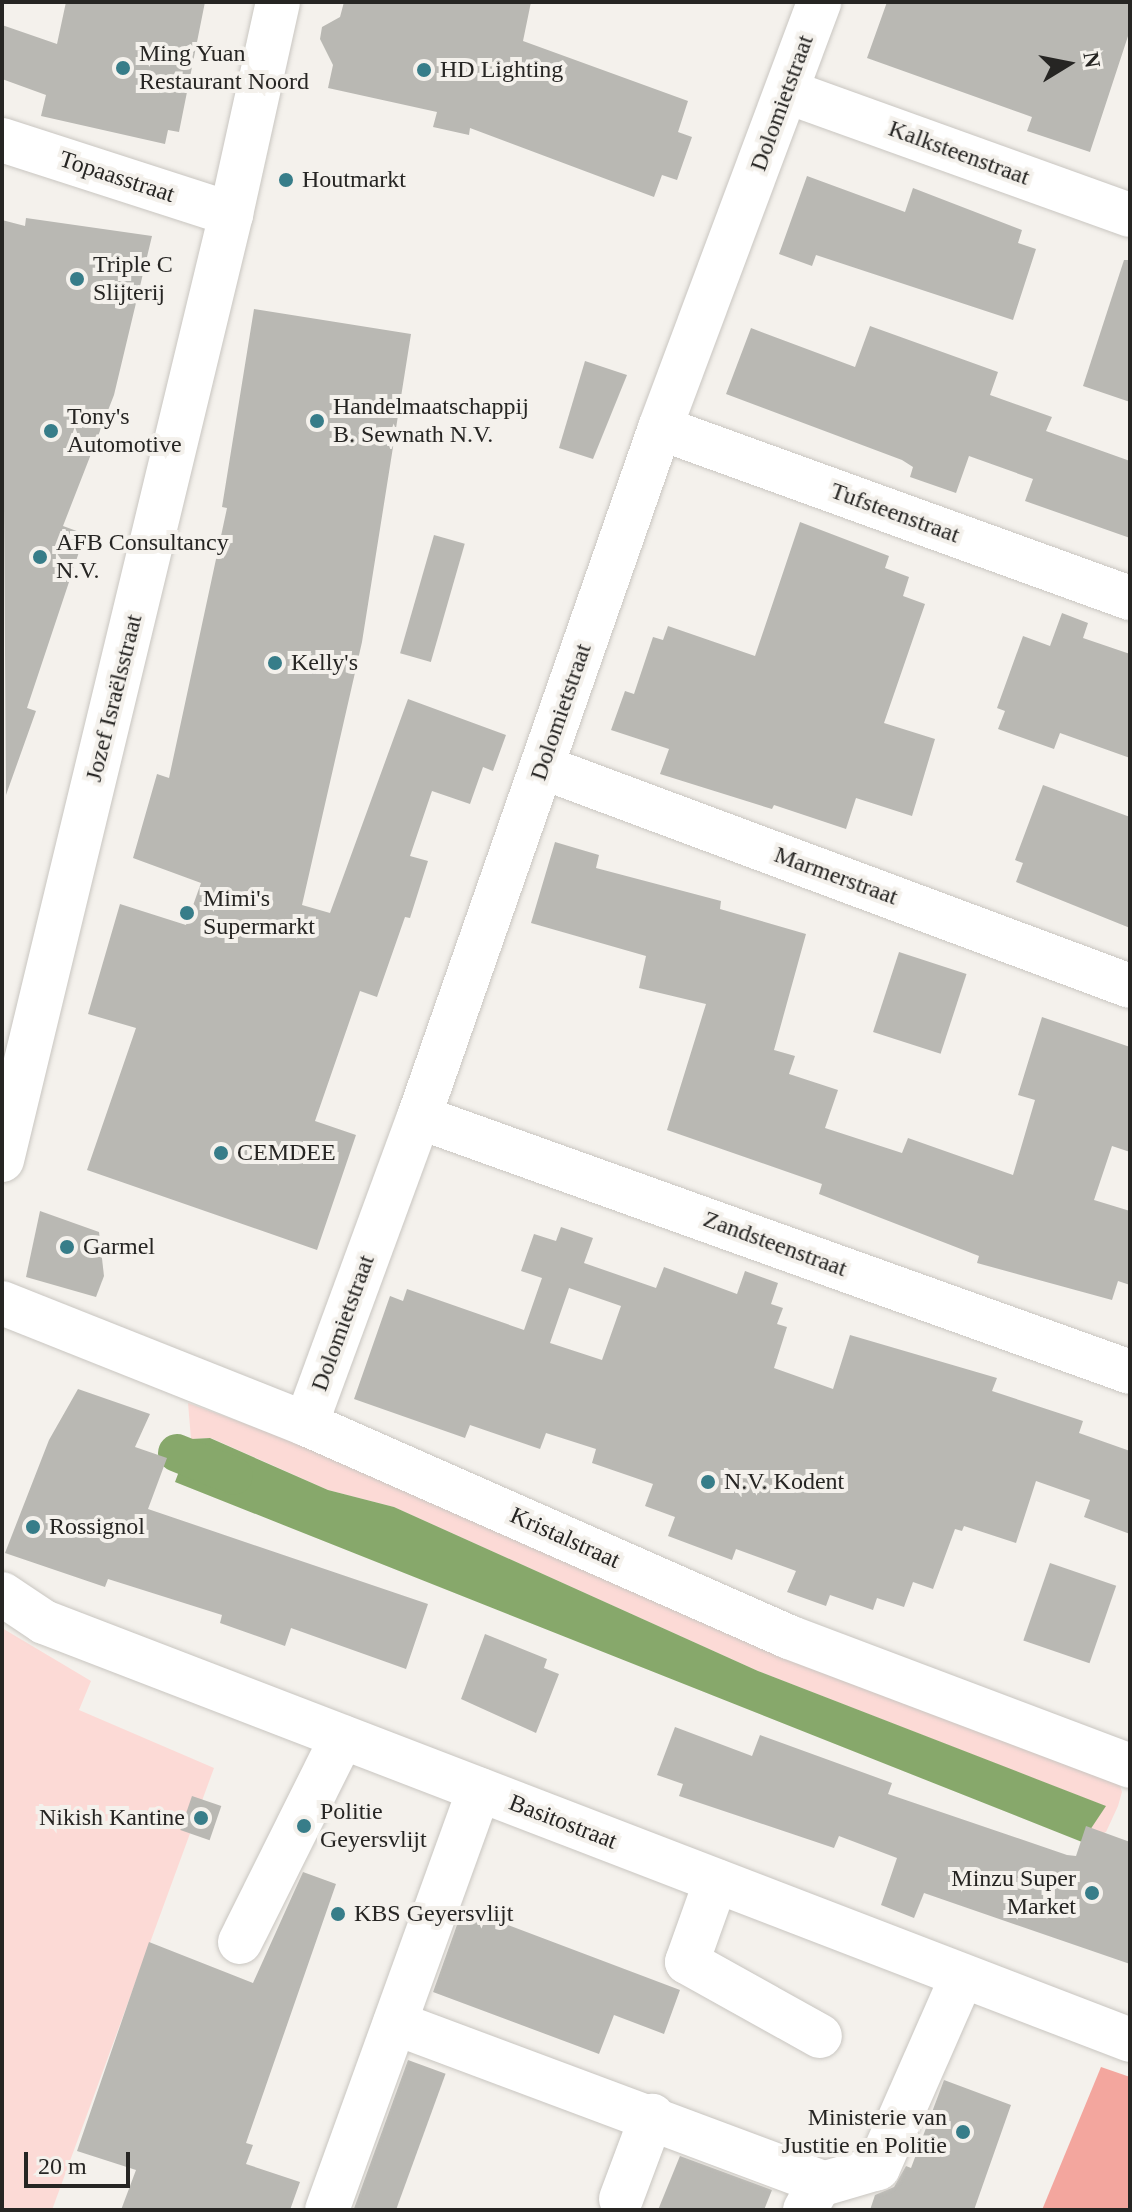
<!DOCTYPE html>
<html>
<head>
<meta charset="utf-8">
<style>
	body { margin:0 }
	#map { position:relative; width:1132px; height:2212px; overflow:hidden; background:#f4f1ec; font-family:Georgia,serif }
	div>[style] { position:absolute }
	.green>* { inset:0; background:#fcdad6 }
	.forest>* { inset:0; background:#f3a69e }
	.water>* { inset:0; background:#87a86b }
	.canal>* { height:38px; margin:-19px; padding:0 19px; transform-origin:19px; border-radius:19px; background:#87a86b }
	.building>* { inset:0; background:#b9b8b3; transform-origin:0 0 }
	.roads { filter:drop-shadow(0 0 2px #c9c6c1) drop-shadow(0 0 2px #c9c6c1) }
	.minor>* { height:44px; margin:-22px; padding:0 22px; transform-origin:22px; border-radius:22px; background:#fff }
	.dots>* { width:22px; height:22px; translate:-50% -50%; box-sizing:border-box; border:4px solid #f4f1ec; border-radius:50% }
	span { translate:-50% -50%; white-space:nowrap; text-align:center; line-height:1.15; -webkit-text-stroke:8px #f4f1ec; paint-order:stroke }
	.poi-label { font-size:24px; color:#262523 }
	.left { translate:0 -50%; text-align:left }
	.right { translate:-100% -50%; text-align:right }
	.street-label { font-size:24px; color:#262523 }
	.frame { position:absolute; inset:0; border:4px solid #262523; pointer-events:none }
	.north { position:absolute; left:1028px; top:24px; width:80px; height:80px; -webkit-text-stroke:6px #f4f1ec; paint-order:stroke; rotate:80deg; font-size:22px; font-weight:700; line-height:32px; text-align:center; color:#262523 }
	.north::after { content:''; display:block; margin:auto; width:28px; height:36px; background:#262523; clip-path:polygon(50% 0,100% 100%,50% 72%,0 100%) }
	.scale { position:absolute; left:24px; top:2152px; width:106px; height:36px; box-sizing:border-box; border:4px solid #262523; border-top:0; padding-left:10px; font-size:24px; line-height:28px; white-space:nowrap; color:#262523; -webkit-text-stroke:6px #f4f1ec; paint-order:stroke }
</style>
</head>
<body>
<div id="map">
	<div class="green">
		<i style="clip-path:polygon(188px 1403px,453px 1499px,1118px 1779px,1122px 1792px,1118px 1806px,1106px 1832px,1082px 1842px,1105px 1806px,758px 1671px,394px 1507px,328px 1490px,211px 1438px,191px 1439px)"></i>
		<i style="clip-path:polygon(2px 1628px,91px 1681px,79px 1710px,214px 1768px,52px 2210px,2px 2210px)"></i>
	</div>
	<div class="forest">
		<i style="clip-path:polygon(1101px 2067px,1130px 2077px,1130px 2210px,1042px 2210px)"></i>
	</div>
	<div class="water">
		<i style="clip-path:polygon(210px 1438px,328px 1490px,394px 1507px,758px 1671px,1106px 1806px,1082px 1842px,175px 1482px,191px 1439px)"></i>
	</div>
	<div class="canal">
		<i style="left:177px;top:1453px;width:61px;rotate:22deg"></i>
	</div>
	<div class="building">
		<i style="clip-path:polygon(66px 2px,205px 2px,179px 132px,168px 130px,165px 144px,41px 116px,46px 95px,2px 79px,2px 25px,57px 44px)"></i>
		<i style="clip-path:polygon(344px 2px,531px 2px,523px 41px,688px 101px,678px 132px,692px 137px,677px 180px,662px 175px,654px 197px,470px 128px,469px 135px,433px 127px,437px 112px,328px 88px,333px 65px,320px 39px,322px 27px,340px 17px)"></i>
		<i style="clip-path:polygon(887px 2px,1130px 2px,1130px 30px,1090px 152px,1027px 131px,1032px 117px,867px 58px)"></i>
		<i style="clip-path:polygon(807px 176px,905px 212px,913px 188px,1022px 230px,1018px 243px,1036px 249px,1013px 320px,816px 255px,812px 266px,779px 254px)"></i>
		<i style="clip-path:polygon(26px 218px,152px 236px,114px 395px,63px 526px,85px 534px,27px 708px,36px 711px,6px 795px,2px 220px,25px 226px)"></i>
		<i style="clip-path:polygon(1124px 260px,1130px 260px,1130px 402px,1083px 386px)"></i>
		<i style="clip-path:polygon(254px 309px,411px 334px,362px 642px,302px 905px,330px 913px,408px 699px,506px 735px,493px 771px,483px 767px,470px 804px,432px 791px,410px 856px,428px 861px,410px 918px,405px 917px,377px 997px,360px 991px,315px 1121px,356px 1135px,317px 1250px,87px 1170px,136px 1028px,88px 1014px,120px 904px,186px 925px,201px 883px,133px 858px,157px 774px,169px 778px,227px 508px,222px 507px)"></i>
		<i style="clip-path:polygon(870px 326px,998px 372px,990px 395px,1052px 417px,1046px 431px,1130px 461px,1130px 538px,1025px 501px,1033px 479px,969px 456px,956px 493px,910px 477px,913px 467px,902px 460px,726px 394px,751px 328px,855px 367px)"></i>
		<i style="clip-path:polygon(585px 361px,627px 375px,593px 459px,559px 448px)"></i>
		<i style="clip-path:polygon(800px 522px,889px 556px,885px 568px,909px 577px,903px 596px,925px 604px,884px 723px,935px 739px,912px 816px,856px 798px,846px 829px,774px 805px,772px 809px,660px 774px,669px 749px,611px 730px,625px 691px,634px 694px,653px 637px,663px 640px,668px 626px,755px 656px)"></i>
		<i style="left:434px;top:535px;width:32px;height:123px;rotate:16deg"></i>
		<i style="clip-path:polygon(1062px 613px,1088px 623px,1083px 638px,1130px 654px,1130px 758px,1060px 733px,1054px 749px,998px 729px,1005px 711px,997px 708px,1023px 636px,1050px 646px)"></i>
		<i style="clip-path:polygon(1043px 785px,1130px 817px,1130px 928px,1016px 882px,1023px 863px,1015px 860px)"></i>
		<i style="clip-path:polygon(555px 842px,599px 855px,596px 868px,721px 901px,720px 909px,806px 934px,774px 1050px,795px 1056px,789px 1074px,838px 1090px,825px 1128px,902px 1153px,908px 1138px,1013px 1175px,1035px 1100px,1018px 1095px,1042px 1017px,1130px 1047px,1130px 1152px,1112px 1146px,1094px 1200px,1130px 1211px,1130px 1285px,1118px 1281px,1112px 1300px,977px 1263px,979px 1256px,819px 1194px,822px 1184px,667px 1130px,706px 1004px,639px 988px,646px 956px,531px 923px)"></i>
		<i style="left:899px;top:952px;width:71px;height:84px;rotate:18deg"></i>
		<i style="clip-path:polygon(40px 1211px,99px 1232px,104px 1276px,96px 1297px,26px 1277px)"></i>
		<i style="clip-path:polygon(evenodd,561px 1227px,593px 1238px,584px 1263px,656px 1288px,664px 1267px,737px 1294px,745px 1271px,778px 1283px,771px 1304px,783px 1308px,777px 1324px,787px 1327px,774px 1368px,833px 1389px,850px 1335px,997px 1378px,992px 1391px,1083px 1421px,1079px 1433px,1130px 1451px,1130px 1534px,1084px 1517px,1090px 1500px,1036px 1481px,1016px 1543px,964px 1526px,962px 1531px,955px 1529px,933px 1589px,913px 1582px,904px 1607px,877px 1598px,873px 1610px,830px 1595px,826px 1606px,787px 1592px,796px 1571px,736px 1549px,732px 1560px,668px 1536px,675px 1517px,645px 1506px,653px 1484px,592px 1463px,596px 1449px,546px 1433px,540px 1449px,470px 1425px,465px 1438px,354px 1399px,390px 1296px,403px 1301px,407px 1289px,524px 1330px,542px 1278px,521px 1271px,534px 1234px,556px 1241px,561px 1227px,569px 1288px,621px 1306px,602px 1360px,550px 1343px,569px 1288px)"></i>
		<i style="clip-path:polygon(78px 1389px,150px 1414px,135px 1447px,167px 1458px,148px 1509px,428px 1604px,406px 1669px,291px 1628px,285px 1646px,220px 1623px,222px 1615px,108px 1579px,105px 1587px,5px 1553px,49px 1440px)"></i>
		<i style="left:1050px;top:1563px;width:70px;height:82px;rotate:19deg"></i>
		<i style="clip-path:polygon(485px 1634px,547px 1659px,544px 1668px,559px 1674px,536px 1733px,461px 1699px)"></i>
		<i style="clip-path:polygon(675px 1727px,752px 1756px,760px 1735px,892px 1783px,888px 1794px,1067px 1855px,1076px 1856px,1086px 1826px,1130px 1842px,1130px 1964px,924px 1893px,914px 1918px,881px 1905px,897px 1858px,839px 1836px,834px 1848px,679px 1796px,683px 1784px,657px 1775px)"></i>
		<i style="left:192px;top:1796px;width:31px;height:36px;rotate:19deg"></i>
		<i style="clip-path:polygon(303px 1872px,336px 1884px,246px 2143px,253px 2145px,246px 2164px,300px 2182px,290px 2210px,121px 2210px,136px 2170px,77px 2151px,149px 1942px,253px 1983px)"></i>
		<i style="clip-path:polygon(463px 1908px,680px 1990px,664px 2034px,614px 2015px,599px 2054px,433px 1992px)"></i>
		<i style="left:408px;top:2060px;width:40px;height:159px;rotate:20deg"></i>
		<i style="clip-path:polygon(944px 2080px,1011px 2105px,974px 2210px,870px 2210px,875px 2195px,894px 2187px,906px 2166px,911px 2168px)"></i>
		<i style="clip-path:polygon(680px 2156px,772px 2190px,764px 2210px,658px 2210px)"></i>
	</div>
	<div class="roads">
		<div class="minor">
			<i style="left:788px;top:92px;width:363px;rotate:19.8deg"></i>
			<i style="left:2px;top:140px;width:241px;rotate:17.9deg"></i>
			<i style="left:660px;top:428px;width:500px;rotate:19.9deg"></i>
			<i style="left:542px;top:767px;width:627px;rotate:20.43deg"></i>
			<i style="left:419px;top:1117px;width:755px;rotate:19.73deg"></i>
			<i style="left:2px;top:1160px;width:973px;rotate:-76.39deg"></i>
			<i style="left:231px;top:214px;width:217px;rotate:-77.5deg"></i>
			<i style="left:2px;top:1303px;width:327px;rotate:21.7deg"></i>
			<i style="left:306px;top:1424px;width:528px;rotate:23.8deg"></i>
			<i style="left:789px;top:1637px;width:365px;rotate:20.7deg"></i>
			<i style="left:306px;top:1424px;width:327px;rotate:-69.8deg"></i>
			<i style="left:419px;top:1117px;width:730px;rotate:-70.72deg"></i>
			<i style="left:660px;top:428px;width:455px;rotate:-69.5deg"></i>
			<i style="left:2px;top:1594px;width:50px;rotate:33.7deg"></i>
			<i style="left:44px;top:1622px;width:1164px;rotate:21.05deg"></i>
			<i style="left:716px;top:1881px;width:86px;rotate:109.7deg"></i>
			<i style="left:687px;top:1962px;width:152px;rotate:29.1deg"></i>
			<i style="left:240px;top:1942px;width:229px;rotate:-63.5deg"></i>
			<i style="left:395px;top:2023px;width:458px;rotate:20.5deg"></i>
			<i style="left:621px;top:2199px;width:89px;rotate:-69.5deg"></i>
			<i style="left:327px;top:2210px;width:447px;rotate:-70.1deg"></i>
			<i style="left:805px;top:2210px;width:29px;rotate:-61deg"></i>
			<i style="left:819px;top:2185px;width:61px;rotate:-16.1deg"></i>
			<i style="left:878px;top:2168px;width:209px;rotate:-66.3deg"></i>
		</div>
	</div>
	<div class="dots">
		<i style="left:123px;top:68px;background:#377d89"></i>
		<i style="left:424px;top:70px;background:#377d89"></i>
		<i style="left:286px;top:180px;background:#377d89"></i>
		<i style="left:77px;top:279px;background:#377d89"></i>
		<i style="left:317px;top:421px;background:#377d89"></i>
		<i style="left:51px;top:431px;background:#377d89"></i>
		<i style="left:40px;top:557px;background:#377d89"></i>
		<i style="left:275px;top:663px;background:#377d89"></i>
		<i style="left:187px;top:913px;background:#377d89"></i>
		<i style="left:221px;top:1153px;background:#377d89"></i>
		<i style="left:67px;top:1247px;background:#377d89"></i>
		<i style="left:708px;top:1482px;background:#377d89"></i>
		<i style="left:33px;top:1527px;background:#377d89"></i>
		<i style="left:201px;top:1818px;background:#377d89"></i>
		<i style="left:304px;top:1826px;background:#377d89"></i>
		<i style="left:1092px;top:1893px;background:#377d89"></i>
		<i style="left:338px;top:1914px;background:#377d89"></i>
		<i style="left:963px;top:2132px;background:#377d89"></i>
	</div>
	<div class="poi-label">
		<span class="left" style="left:139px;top:68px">Ming Yuan<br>Restaurant Noord</span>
		<span class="left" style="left:440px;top:70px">HD Lighting</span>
		<span class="left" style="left:302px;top:180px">Houtmarkt</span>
		<span class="left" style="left:93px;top:279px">Triple C<br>Slijterij</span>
		<span class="left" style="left:333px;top:421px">Handelmaatschappij<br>B. Sewnath N.V.</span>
		<span class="left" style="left:67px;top:431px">Tony's<br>Automotive</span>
		<span class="left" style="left:56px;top:557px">AFB Consultancy<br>N.V.</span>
		<span class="left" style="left:291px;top:663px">Kelly's</span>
		<span class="left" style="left:203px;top:913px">Mimi's<br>Supermarkt</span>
		<span class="left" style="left:237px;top:1153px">CEMDEE</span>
		<span class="left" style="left:83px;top:1247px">Garmel</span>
		<span class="left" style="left:724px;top:1482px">N.V. Kodent</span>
		<span class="left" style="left:49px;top:1527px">Rossignol</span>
		<span class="left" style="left:320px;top:1826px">Politie<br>Geyersvlijt</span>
		<span class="right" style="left:185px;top:1818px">Nikish Kantine</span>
		<span class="right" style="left:1076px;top:1893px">Minzu Super<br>Market</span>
		<span class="left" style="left:354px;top:1914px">KBS Geyersvlijt</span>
		<span class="right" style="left:947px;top:2132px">Ministerie van<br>Justitie en Politie</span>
	</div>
	<div class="street-label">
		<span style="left:782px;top:103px;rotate:-70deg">Dolomietstraat</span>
		<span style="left:959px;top:153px;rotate:20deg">Kalksteenstraat</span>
		<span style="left:117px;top:177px;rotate:18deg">Topaasstraat</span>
		<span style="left:895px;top:513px;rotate:20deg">Tufsteenstraat</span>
		<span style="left:114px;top:698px;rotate:-76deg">Jozef Israëlsstraat</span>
		<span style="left:561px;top:712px;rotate:-71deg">Dolomietstraat</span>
		<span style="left:836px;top:876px;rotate:20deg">Marmerstraat</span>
		<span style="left:775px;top:1244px;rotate:20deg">Zandsteenstraat</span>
		<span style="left:343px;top:1323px;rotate:-70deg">Dolomietstraat</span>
		<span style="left:565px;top:1538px;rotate:24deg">Kristalstraat</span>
		<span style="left:563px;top:1822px;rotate:21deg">Basitostraat</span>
	</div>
	<div class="frame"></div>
	<div class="north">N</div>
	<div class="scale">20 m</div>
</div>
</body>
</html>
